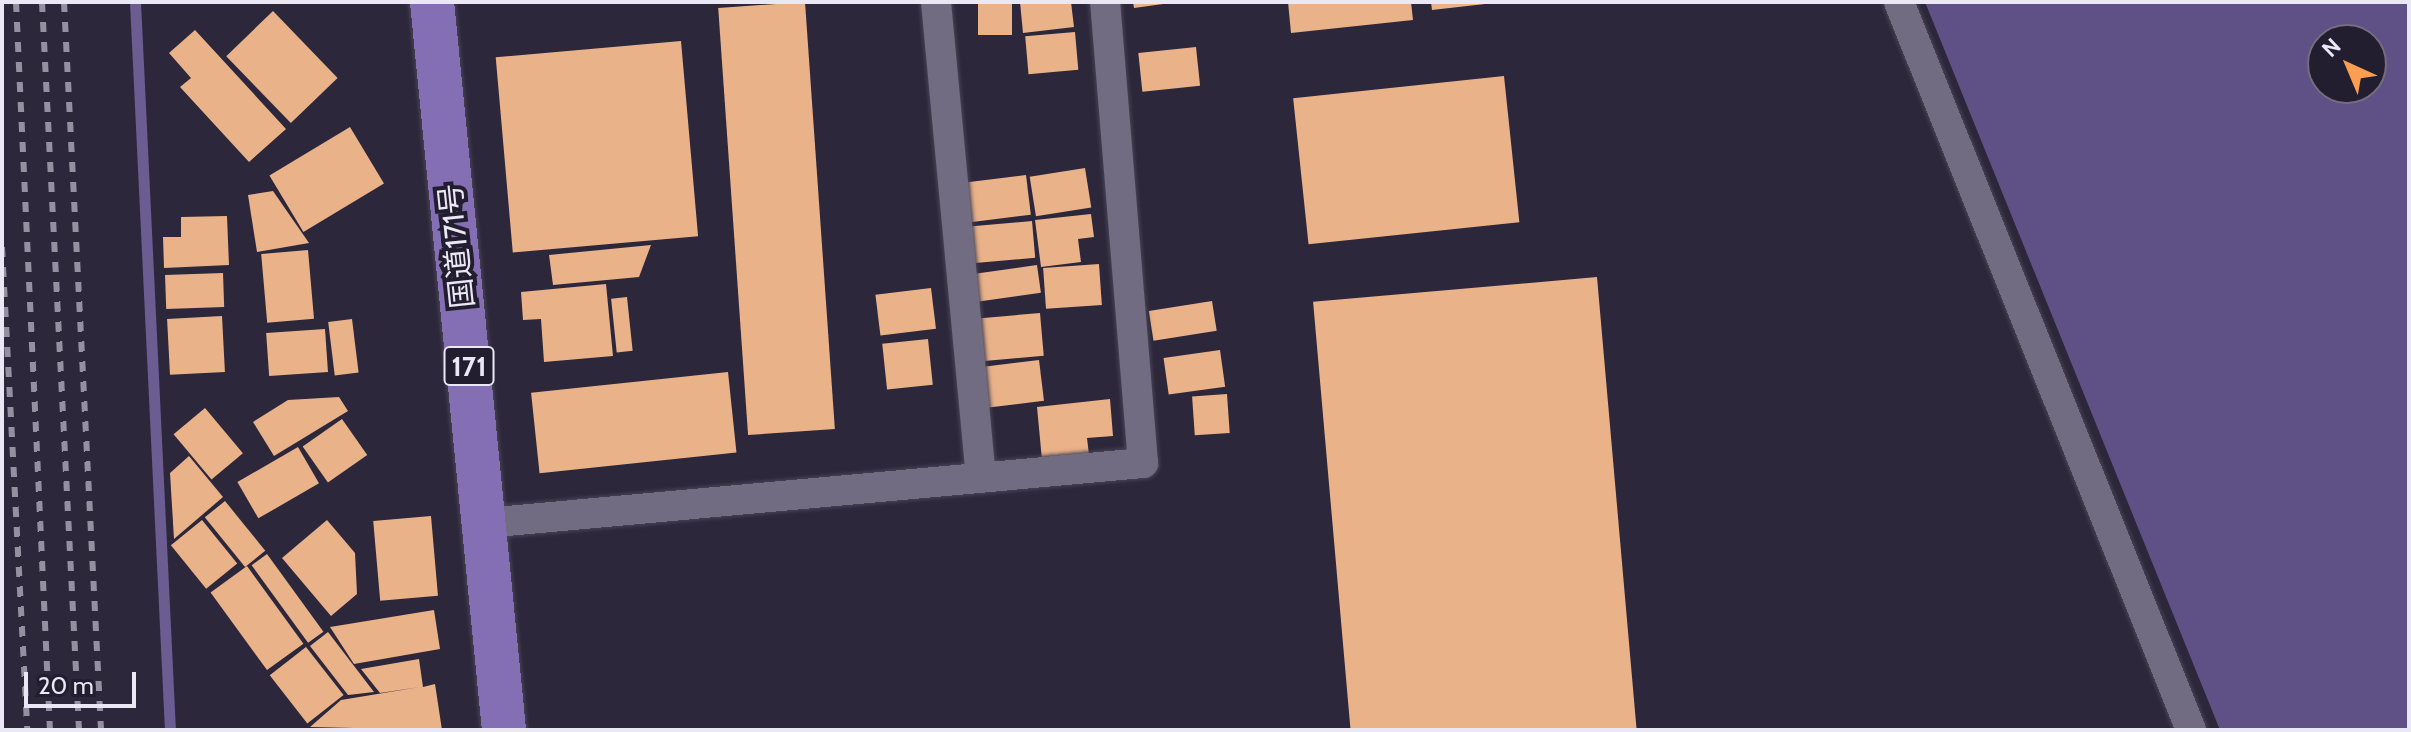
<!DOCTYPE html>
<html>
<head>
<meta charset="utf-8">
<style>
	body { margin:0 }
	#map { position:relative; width:2411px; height:732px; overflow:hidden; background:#2c273b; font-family:Cabin,"Noto Sans JP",sans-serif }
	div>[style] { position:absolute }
	.forest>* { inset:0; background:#5f5085 }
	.stream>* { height:11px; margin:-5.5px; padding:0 5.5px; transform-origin:5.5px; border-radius:5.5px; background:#6b5c92 }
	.building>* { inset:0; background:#eab289; transform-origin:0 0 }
	.roads { filter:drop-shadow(0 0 2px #484454) drop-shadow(0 0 2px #484454) }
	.minor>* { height:30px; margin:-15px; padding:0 15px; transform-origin:15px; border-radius:15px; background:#726c83 }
	.trunk>* { height:44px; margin:-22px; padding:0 22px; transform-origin:22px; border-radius:22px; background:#846fb4 }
	.rail>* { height:6px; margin-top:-3px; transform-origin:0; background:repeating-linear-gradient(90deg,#9490a0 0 10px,transparent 0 20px) }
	span { translate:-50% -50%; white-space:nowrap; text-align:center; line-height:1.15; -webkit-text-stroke:8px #231d30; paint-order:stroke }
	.shield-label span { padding:2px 6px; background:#231d30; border:2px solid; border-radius:6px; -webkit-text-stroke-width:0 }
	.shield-label { font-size:28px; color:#ebe8f5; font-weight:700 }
	.street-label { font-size:30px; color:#ebe8f5 }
	.frame { position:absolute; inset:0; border:4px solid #ebe8f5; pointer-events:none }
	.north { position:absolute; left:2307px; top:24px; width:80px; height:80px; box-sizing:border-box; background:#231d30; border:2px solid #736e7f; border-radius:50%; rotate:316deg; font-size:22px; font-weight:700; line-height:32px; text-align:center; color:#ebe8f5 }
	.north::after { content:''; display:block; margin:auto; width:28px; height:36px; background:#fb9e51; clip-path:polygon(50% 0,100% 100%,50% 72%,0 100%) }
	.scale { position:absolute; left:24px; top:672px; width:112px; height:36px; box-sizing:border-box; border:4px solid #ebe8f5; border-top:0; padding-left:10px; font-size:24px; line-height:28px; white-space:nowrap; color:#ebe8f5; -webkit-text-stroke:6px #231d30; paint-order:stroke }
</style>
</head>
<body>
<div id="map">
	<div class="forest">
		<i style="clip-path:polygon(evenodd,1925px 2px,2409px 2px,2409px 730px,2220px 730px,1925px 2px,2323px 40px,2371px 40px,2371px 88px,2323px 88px,2323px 40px)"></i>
	</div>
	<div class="stream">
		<i style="left:135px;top:2px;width:729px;rotate:87.25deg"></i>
	</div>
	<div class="building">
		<i style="left:805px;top:2px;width:428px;height:87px;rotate:86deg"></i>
		<i style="left:978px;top:2px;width:34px;height:33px"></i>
		<i style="clip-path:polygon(1020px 2px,1071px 2px,1074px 27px,1023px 33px)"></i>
		<i style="clip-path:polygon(1133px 2px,1163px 2px,1163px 4px,1134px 8px)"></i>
		<i style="clip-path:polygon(1288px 2px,1411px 2px,1413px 20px,1291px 33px)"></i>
		<i style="clip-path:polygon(1431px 2px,1485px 2px,1485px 4px,1432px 10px)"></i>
		<i style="left:273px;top:11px;width:93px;height:65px;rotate:46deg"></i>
		<i style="clip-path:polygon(195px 30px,286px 129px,249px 162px,180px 87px,191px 78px,169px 53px)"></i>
		<i style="left:1075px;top:32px;width:38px;height:50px;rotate:85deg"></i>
		<i style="left:681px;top:41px;width:196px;height:186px;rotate:85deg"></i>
		<i style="left:1196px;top:47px;width:39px;height:58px;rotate:84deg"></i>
		<i style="left:1504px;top:76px;width:147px;height:212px;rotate:84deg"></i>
		<i style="left:350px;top:127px;width:66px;height:94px;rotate:59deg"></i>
		<i style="left:1085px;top:168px;width:40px;height:56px;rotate:81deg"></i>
		<i style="left:1026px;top:175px;width:40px;height:63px;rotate:83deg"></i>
		<i style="clip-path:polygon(273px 191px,309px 243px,257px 252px,248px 195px)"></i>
		<i style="clip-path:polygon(1091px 214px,1094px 237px,1078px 239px,1081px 262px,1041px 267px,1035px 220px)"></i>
		<i style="clip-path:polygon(227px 216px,229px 265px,164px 268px,163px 237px,181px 237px,181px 217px)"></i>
		<i style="left:1032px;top:221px;width:37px;height:63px;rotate:85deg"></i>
		<i style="clip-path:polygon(651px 245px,639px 277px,553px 285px,549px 255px)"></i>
		<i style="left:308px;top:250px;width:69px;height:47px;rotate:85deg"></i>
		<i style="left:1099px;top:264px;width:41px;height:56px;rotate:86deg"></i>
		<i style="left:1037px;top:265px;width:28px;height:68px;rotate:82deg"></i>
		<i style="left:223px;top:273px;width:34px;height:58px;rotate:88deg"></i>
		<i style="left:1597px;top:277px;width:455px;height:285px;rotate:85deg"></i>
		<i style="clip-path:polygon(606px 284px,613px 356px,544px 362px,541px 319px,523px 320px,521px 292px)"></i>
		<i style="left:931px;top:288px;width:41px;height:56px;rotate:83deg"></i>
		<i style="left:627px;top:297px;width:54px;height:16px;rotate:84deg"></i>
		<i style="left:1212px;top:301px;width:30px;height:64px;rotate:81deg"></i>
		<i style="left:1040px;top:313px;width:43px;height:65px;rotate:85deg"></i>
		<i style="left:222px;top:316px;width:56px;height:55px;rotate:87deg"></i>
		<i style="left:352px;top:319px;width:54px;height:24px;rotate:83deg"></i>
		<i style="left:325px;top:329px;width:43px;height:59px;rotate:86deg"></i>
		<i style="left:928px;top:339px;width:46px;height:46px;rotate:84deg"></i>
		<i style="left:1220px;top:350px;width:37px;height:57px;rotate:82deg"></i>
		<i style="left:1039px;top:360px;width:41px;height:62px;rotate:83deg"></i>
		<i style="left:728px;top:372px;width:81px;height:198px;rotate:84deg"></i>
		<i style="left:1227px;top:394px;width:39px;height:35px;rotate:86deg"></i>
		<i style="clip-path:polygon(339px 397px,348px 411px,274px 456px,253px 422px,288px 400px)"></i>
		<i style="clip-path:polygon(1110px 399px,1113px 436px,1087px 438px,1089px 455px,1042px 460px,1037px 407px)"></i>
		<i style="left:205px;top:408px;width:59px;height:41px;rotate:50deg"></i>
		<i style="left:342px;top:419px;width:44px;height:48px;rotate:55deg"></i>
		<i style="left:298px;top:447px;width:42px;height:70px;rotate:60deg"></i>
		<i style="clip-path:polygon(189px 456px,223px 497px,174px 539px,170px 473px)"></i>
		<i style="left:225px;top:501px;width:64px;height:26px;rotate:51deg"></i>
		<i style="left:431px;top:516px;width:80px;height:58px;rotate:85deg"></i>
		<i style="left:202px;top:520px;width:56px;height:40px;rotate:51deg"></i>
		<i style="clip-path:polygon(327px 520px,355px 553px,357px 594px,331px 616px,282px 558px)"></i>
		<i style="left:267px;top:554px;width:96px;height:19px;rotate:54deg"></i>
		<i style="left:247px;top:566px;width:96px;height:45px;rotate:54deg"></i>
		<i style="clip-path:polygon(434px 610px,440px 649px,354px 664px,330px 627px)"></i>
		<i style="clip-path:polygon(328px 632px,374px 692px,348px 695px,310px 646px)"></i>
		<i style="left:306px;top:647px;width:61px;height:46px;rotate:52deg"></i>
		<i style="clip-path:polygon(419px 659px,423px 687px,435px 684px,442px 730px,310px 727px,341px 700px,420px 687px,380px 693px,361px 669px)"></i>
	</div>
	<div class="roads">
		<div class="minor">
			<i style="left:936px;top:2px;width:477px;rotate:84.6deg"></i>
			<i style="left:1899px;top:2px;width:784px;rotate:68.14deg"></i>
			<i style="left:485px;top:523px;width:661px;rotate:-5.21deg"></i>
			<i style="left:1143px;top:463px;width:463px;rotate:-94.7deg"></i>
		</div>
		<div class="trunk">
			<i style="left:432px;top:2px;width:732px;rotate:84.35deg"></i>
		</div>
	</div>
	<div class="rail">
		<i style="left:16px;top:2px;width:729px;rotate:87.33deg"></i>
		<i style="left:42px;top:2px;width:729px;rotate:87.09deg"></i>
		<i style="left:64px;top:2px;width:729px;rotate:87.09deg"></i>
		<i style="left:2px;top:247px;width:484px;rotate:87deg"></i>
	</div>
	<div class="shield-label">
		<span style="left:469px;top:366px">171</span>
	</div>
	<div class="street-label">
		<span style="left:457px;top:246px;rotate:-96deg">国道171号</span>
	</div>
	<div class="frame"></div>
	<div class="north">N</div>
	<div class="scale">20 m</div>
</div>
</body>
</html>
